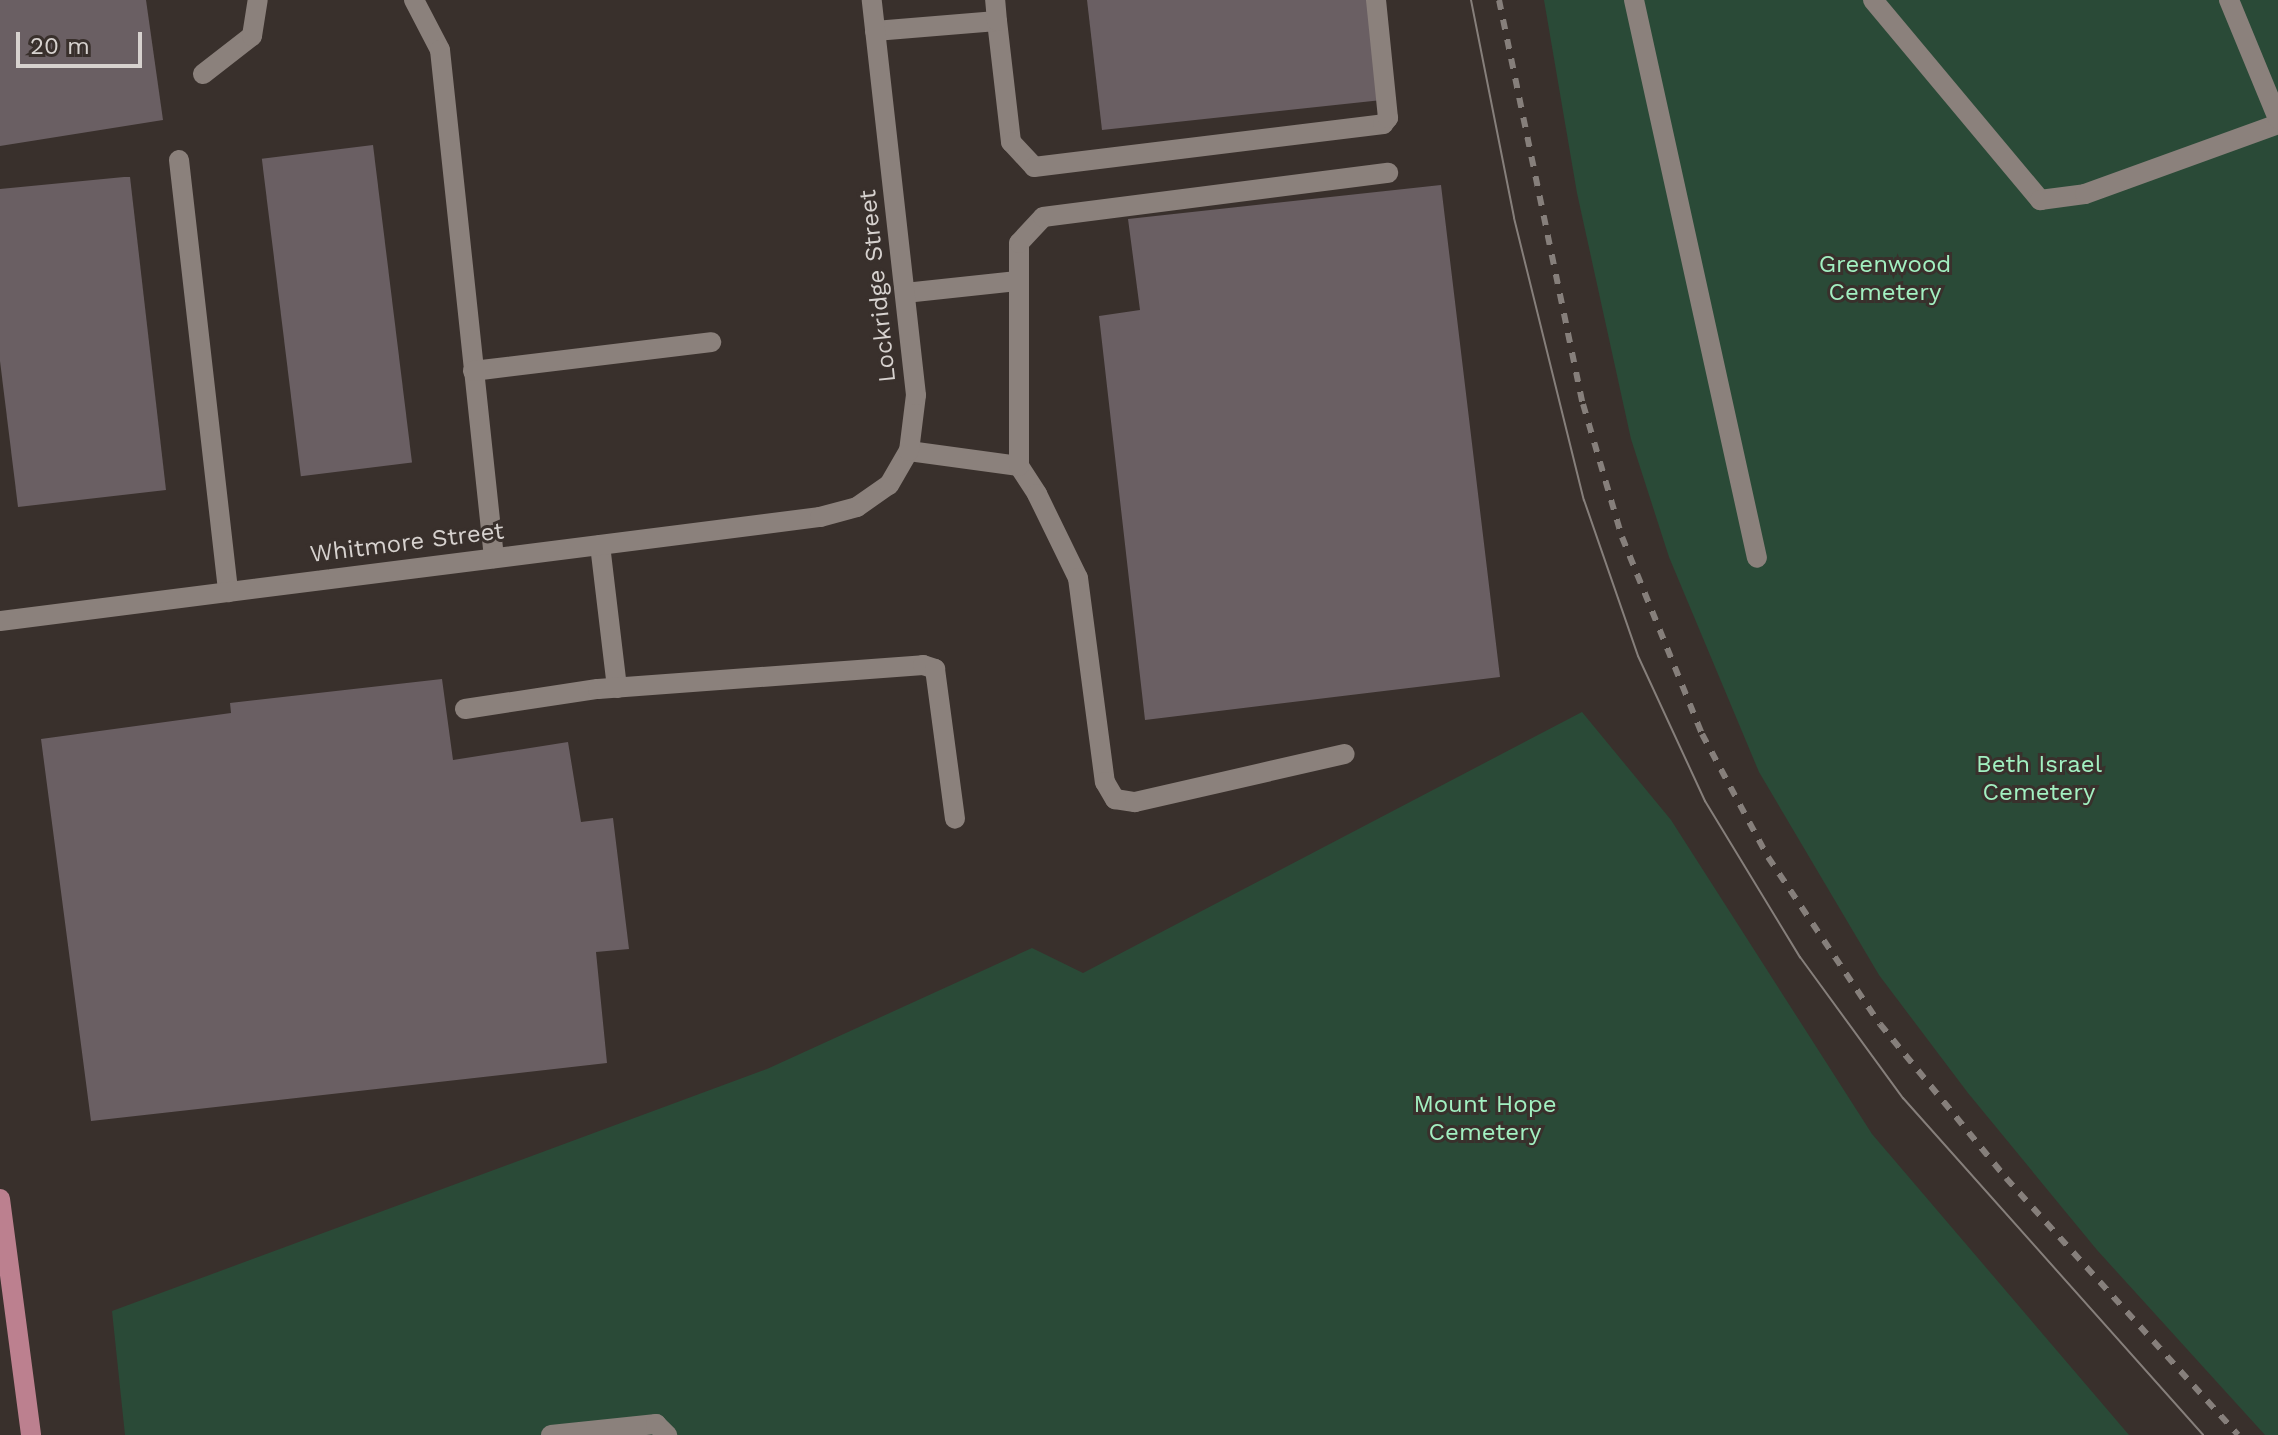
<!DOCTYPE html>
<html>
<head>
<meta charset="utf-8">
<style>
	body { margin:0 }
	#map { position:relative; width:2278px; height:1435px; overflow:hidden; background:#39302c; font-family:"Work Sans",sans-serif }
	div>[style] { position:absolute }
	.green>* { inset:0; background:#2a4a37 }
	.building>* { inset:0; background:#6a5f63; transform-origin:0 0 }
	.service>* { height:20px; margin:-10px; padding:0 10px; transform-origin:10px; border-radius:10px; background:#8b817c }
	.minor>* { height:20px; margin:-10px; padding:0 10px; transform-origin:10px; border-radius:10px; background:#8b817c }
	.primary>* { height:20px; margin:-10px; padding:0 10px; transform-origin:10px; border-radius:10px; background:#bc808f }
	.tram>* { height:2px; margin:-1px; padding:0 1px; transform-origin:1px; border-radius:1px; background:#867f7b }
	.rail>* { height:6px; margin-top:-3px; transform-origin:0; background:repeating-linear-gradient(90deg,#867f7b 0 10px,transparent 0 20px) }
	span { translate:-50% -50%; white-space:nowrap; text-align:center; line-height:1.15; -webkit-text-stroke:6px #39302c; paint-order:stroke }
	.park-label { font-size:24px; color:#a2f0c1 }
	.street-label { font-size:24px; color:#d7d2cf }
	.scale { position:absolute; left:16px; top:32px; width:126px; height:36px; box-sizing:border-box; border:4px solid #d7d2cf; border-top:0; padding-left:10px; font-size:24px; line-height:28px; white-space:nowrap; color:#d7d2cf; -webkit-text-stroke:6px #39302c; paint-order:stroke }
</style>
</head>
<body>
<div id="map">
	<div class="green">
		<i style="clip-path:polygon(1544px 0,2278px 0,2278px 1435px,2265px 1435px,2097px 1250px,1968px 1093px,1879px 975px,1759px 772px,1669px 557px,1631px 439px,1577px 193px)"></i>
		<i style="clip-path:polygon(1582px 712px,1671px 820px,1872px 1134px,2129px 1435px,125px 1435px,112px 1311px,767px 1069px,1032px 948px,1083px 973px)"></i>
	</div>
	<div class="building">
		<i style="clip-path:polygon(0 0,146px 0,163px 120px,0 146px)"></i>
		<i style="clip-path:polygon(1087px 0,1370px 0,1382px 100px,1102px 130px)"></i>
		<i style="left:373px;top:145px;width:320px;height:112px;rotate:83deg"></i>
		<i style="clip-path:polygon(124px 177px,130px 177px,166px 490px,18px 507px,0 361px,0 189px)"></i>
		<i style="clip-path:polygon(1441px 185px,1500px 677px,1145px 720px,1099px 316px,1140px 310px,1128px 219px)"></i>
		<i style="clip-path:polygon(442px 679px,453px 760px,568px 742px,581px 822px,613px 818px,629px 949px,596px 952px,607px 1063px,91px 1121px,41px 739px,231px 713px,230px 703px)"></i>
	</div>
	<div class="service">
		<i style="left:414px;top:0;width:56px;rotate:62.5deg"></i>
		<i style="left:440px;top:50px;width:511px;rotate:83.93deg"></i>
		<i style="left:1634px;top:0;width:571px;rotate:77.57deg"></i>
		<i style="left:1873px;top:0;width:261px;rotate:50.1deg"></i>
		<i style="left:2040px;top:200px;width:45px;rotate:-7.6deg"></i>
		<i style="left:2085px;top:194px;width:205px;rotate:-19.9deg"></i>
		<i style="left:2229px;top:0;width:129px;rotate:67.6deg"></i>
		<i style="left:997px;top:21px;width:122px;rotate:83.4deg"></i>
		<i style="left:1011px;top:142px;width:34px;rotate:47deg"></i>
		<i style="left:1034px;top:167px;width:352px;rotate:-7deg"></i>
		<i style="left:1383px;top:124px;width:8px;rotate:-50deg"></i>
		<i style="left:1388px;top:118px;width:119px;rotate:-95.8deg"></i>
		<i style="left:875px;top:31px;width:122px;rotate:-4.7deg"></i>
		<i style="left:997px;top:21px;width:21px;rotate:-95deg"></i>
		<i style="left:203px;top:74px;width:62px;rotate:-37.8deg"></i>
		<i style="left:252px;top:36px;width:36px;rotate:-81deg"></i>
		<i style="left:179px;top:160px;width:435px;rotate:83.5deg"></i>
		<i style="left:905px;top:293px;width:113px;rotate:-6.1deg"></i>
		<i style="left:473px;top:371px;width:240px;rotate:-6.9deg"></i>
		<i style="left:909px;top:451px;width:111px;rotate:7.8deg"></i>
		<i style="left:1019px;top:466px;width:33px;rotate:57deg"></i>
		<i style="left:1037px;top:494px;width:93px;rotate:64deg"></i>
		<i style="left:1078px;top:578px;width:206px;rotate:82.5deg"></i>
		<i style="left:1105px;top:782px;width:20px;rotate:60deg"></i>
		<i style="left:1115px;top:799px;width:20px;rotate:9deg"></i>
		<i style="left:1135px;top:802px;width:215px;rotate:-12.9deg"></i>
		<i style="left:1019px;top:466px;width:223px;rotate:-90deg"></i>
		<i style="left:1019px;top:243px;width:35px;rotate:-47deg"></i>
		<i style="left:1043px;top:217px;width:348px;rotate:-7.3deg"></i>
		<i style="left:600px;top:545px;width:144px;rotate:83.2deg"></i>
		<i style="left:465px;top:709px;width:134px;rotate:-8.6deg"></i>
		<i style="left:598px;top:689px;width:326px;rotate:-4.2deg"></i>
		<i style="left:923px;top:665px;width:13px;rotate:18deg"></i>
		<i style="left:935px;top:669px;width:151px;rotate:82.4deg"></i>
		<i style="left:551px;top:1435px;width:106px;rotate:-6deg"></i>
		<i style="left:656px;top:1424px;width:16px;rotate:45deg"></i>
	</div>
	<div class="minor">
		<i style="left:0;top:621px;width:827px;rotate:-7.23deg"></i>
		<i style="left:820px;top:517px;width:38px;rotate:-15deg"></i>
		<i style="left:857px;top:507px;width:39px;rotate:-35deg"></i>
		<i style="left:889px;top:485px;width:39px;rotate:-60deg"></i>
		<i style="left:909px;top:451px;width:56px;rotate:-82.9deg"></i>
		<i style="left:916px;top:395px;width:397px;rotate:-96.4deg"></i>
	</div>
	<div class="primary">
		<i style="left:0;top:1199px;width:238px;rotate:82.5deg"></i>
	</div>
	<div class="tram">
		<i style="left:1471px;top:0;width:222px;rotate:78.8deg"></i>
		<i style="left:1514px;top:218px;width:291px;rotate:76.1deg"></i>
		<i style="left:1584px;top:500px;width:165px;rotate:70.9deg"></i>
		<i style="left:1638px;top:656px;width:160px;rotate:65.2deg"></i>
		<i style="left:1705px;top:801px;width:183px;rotate:58.7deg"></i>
		<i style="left:1800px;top:957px;width:175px;rotate:53.9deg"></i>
		<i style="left:1903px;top:1098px;width:451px;rotate:48.3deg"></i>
	</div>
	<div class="rail">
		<i style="left:1499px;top:0;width:413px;rotate:78.3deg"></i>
		<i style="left:1583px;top:404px;width:139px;rotate:73.7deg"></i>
		<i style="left:1622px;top:537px;width:213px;rotate:67.9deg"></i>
		<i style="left:1702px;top:734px;width:140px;rotate:61.8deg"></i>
		<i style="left:1768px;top:857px;width:201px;rotate:56.2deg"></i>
		<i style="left:1880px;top:1024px;width:199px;rotate:50.7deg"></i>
		<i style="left:2006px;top:1178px;width:346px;rotate:47.9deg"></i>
	</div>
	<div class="park-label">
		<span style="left:1885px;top:279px">Greenwood<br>Cemetery</span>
		<span style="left:2039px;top:779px">Beth Israel<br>Cemetery</span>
		<span style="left:1485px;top:1119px">Mount Hope<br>Cemetery</span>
	</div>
	<div class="street-label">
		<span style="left:878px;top:286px;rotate:-96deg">Lockridge Street</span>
		<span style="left:407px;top:543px;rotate:-7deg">Whitmore Street</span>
	</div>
	<div class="scale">20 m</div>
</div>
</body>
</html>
